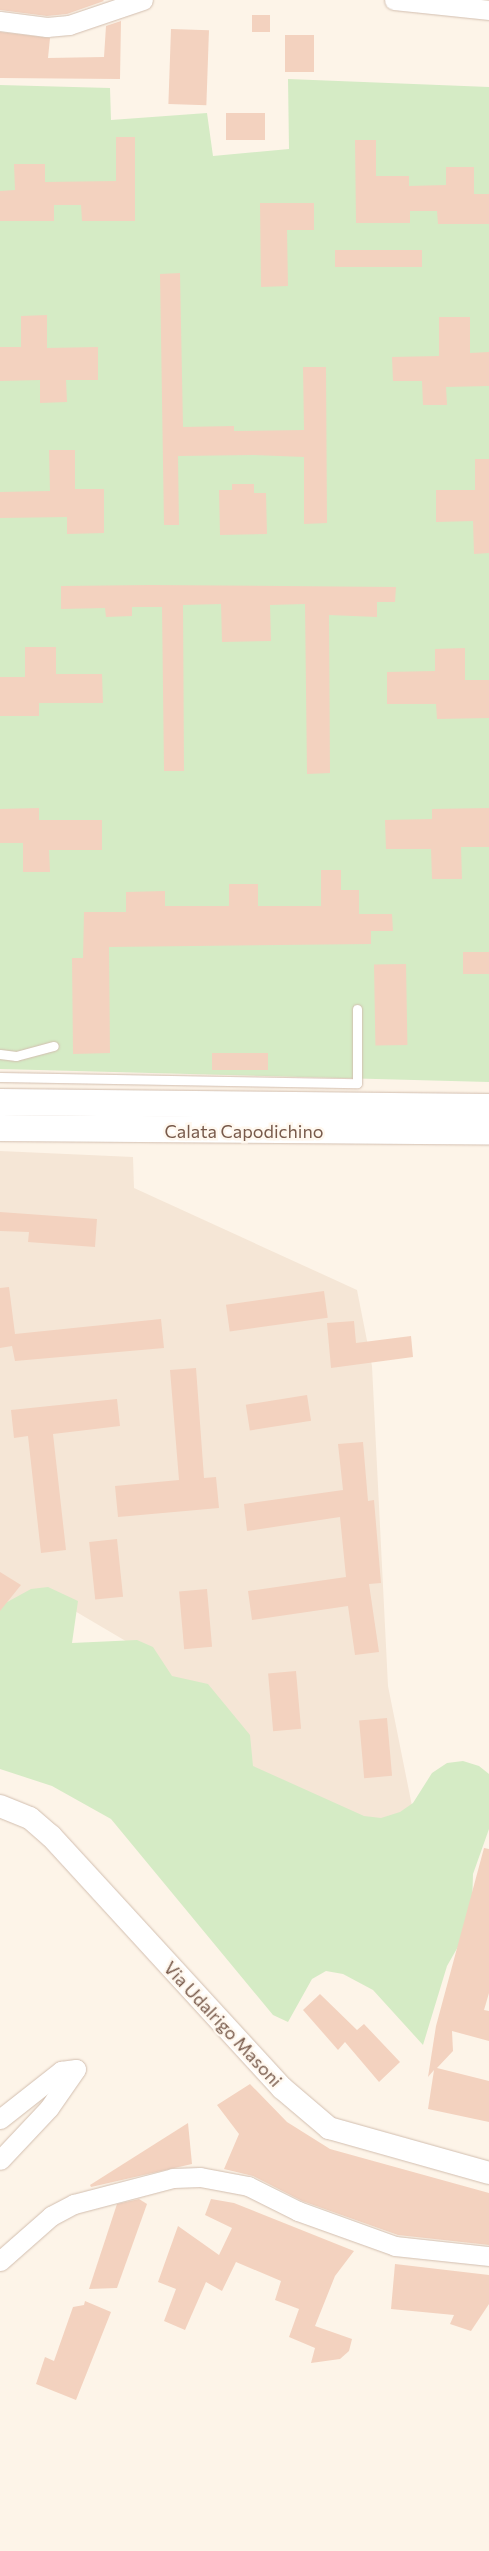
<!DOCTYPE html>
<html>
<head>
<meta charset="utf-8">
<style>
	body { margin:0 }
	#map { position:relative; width:489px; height:2551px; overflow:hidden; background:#fdf4e8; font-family:Commissioner,sans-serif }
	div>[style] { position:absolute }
	.residential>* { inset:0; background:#f5e6d6 }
	.green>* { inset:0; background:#d5ebc5 }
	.building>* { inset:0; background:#f3d2bf; transform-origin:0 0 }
	.roads { filter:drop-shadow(0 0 1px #d2beaf) drop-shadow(0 0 1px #d2beaf) }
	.service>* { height:9px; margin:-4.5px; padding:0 4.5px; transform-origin:4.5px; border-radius:4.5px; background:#fff }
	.minor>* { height:19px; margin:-9.5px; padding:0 9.5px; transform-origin:9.5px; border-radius:9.5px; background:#fff }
	.tertiary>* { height:22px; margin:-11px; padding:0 11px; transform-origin:11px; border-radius:11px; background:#fff }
	.secondary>* { height:26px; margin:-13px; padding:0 13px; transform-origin:13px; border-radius:13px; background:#fff }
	span { translate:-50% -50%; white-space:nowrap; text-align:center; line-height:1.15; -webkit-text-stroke:5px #fff8ef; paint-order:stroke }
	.street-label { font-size:18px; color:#785a4b }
</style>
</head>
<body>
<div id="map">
	<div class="residential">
		<i style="clip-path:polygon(0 1151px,133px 1157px,134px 1188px,357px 1290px,372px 1366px,388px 1686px,416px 1826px,401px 1858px,272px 1792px,146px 1653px,46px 1594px,0 1613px)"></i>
	</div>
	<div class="green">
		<i style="clip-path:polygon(288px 79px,489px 87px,489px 1082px,0 1069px,0 85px,110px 88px,111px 120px,207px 113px,213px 156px,289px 149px)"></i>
		<i style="clip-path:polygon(48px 1587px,78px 1601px,72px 1643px,137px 1640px,153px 1647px,172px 1676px,208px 1684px,250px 1735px,253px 1766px,364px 1816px,381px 1818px,400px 1812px,413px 1803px,432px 1773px,447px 1763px,463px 1761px,479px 1766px,489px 1774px,489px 1829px,473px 1874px,472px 1907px,463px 1938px,447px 1966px,423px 2045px,373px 1990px,343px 1974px,326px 1971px,312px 1979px,288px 2022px,273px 2015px,111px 1819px,52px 1786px,0 1769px,0 1606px,31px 1589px)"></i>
	</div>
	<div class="building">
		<i style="clip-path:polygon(0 0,103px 0,104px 1px,67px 14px,47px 16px,0 10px)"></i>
		<i style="left:252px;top:15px;width:18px;height:17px"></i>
		<i style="clip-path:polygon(121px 21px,120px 79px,0 78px,0 32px,50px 38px,48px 58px,104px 57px,106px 26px)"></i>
		<i style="left:171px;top:29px;width:38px;height:75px;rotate:2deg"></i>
		<i style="left:285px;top:35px;width:29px;height:37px"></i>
		<i style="left:226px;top:113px;width:39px;height:27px"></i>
		<i style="clip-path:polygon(116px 137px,135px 137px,135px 221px,82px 221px,81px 205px,54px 205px,54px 221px,0 221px,0 191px,15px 190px,14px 164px,45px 164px,45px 182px,116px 181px)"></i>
		<i style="clip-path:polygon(355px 140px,376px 140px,376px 176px,409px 176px,409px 186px,446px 185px,446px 167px,474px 167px,474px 194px,489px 194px,489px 224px,438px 224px,437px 211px,410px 211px,410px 223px,356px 223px)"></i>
		<i style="clip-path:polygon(260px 203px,314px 203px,314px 230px,287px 230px,288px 286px,261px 287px)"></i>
		<i style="left:335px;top:250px;width:87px;height:17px"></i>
		<i style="clip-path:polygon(180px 273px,183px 427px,234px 426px,234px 431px,304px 430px,303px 367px,326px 367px,327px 523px,304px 524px,304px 457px,253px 455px,178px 456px,179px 525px,164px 525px,160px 274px)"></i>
		<i style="clip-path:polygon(47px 315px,47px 348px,98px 347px,98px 380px,66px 380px,67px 402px,40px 403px,40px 380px,0 381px,0 347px,21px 347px,21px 316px)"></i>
		<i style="clip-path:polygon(439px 317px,470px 317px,470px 353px,489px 352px,489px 386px,446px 387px,447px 405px,423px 405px,422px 381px,393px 381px,392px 357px,439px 356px)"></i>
		<i style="clip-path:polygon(49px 450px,75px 450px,75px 489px,104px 489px,104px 533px,67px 534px,67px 517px,0 518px,0 492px,50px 491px)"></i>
		<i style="clip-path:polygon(475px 459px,489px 459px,489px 553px,474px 554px,473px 521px,436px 522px,436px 490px,475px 490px)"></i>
		<i style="clip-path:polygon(232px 484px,254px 484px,254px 493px,266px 493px,267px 534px,220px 535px,219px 490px,232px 490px)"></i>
		<i style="clip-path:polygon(151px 585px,396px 587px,395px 602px,377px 602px,377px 617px,329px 615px,330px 773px,307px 774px,305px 604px,270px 605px,271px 641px,222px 642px,221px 604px,183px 605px,184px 771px,164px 771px,162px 607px,132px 607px,132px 616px,106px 617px,105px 608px,61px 609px,61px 586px)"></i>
		<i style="clip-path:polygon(25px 647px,56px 647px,56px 674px,102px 674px,103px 703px,39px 703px,39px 716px,0 716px,0 677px,25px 677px)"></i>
		<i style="clip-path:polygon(465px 648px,465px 680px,489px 680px,489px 718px,437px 719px,436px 704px,387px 704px,387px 672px,435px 671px,435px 649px)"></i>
		<i style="clip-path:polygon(39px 808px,39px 820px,102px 820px,102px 850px,49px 850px,50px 872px,23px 872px,23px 843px,0 843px,0 809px)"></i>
		<i style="clip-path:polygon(489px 808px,489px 847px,461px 847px,462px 879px,432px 879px,431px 849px,386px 849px,385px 820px,432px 819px,432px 809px)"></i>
		<i style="clip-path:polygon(321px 870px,341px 870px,341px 890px,359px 890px,359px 914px,392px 914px,393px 931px,371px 931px,371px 944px,109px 947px,110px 1053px,73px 1054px,72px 958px,83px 958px,84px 912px,126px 912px,126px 892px,165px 891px,165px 906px,229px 906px,229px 884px,258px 884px,258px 906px,321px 906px)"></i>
		<i style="left:463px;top:952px;width:26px;height:22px"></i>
		<i style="left:406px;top:964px;width:81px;height:32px;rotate:89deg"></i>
		<i style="left:212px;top:1053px;width:56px;height:17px"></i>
		<i style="clip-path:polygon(0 1212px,97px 1219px,95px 1247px,28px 1242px,29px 1232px,0 1231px)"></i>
		<i style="clip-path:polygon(9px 1287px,15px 1334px,161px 1319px,164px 1348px,15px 1361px,12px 1346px,0 1348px,0 1288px)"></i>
		<i style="left:324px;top:1291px;width:27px;height:99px;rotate:82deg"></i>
		<i style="clip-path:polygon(354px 1321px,356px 1343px,411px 1336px,413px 1357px,331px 1368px,327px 1323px)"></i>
		<i style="clip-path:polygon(196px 1368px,204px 1478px,216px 1477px,219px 1508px,118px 1517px,115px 1486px,179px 1480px,170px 1370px)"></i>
		<i style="left:307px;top:1395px;width:26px;height:62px;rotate:81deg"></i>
		<i style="clip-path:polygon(117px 1399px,120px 1426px,53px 1434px,66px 1550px,41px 1553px,28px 1436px,14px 1438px,11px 1410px)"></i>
		<i style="clip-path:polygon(363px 1442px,368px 1501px,374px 1500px,381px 1583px,369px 1584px,379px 1652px,355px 1655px,348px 1606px,252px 1620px,248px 1591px,346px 1577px,340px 1517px,247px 1531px,244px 1504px,343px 1490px,338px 1444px)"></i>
		<i style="left:117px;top:1539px;width:58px;height:28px;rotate:84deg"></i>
		<i style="clip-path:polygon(0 1572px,21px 1585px,0 1611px)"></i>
		<i style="left:207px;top:1589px;width:58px;height:28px;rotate:85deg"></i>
		<i style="left:296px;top:1671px;width:58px;height:28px;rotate:85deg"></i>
		<i style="left:387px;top:1718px;width:58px;height:28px;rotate:85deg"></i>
		<i style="clip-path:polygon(484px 1848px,489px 1849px,489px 1993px,484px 2010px,489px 2011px,489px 2041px,452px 2031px,453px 2051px,437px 2068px,489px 2081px,489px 2122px,428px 2109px,434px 2070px,428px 2077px,436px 2026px)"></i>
		<i style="clip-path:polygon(320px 1994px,357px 2030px,364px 2024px,400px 2062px,379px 2082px,345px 2042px,338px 2050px,303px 2010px)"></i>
		<i style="clip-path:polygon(250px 2084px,287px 2122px,330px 2149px,489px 2193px,489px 2245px,398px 2235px,302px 2201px,253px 2176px,224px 2169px,239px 2134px,217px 2105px)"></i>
		<i style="clip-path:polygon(188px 2123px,192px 2164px,91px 2187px,90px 2185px)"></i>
		<i style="clip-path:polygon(139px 2199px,147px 2204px,117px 2288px,89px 2289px,117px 2204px)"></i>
		<i style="clip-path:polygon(211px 2199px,234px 2203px,354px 2251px,335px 2276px,315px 2326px,352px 2339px,349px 2351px,340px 2359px,311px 2363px,315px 2348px,289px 2337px,299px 2309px,275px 2300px,281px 2281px,236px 2262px,222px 2291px,206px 2282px,185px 2330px,164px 2321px,176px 2289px,158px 2282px,178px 2226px,219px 2255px,232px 2228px,205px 2215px)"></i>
		<i style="clip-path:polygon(395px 2264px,489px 2275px,489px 2304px,471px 2331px,450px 2324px,454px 2315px,391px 2309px)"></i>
		<i style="clip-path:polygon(85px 2301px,111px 2312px,76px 2400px,36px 2384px,45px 2357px,54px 2361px,73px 2307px,84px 2305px)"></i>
	</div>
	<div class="roads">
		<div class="service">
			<i style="left:0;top:1054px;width:16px;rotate:7deg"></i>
			<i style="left:16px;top:1056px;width:39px;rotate:-15deg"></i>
			<i style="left:0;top:1077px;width:357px;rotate:1deg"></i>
			<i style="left:357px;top:1083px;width:74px;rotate:-90deg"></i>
		</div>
		<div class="minor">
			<i style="left:394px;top:0;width:96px;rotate:6deg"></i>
			<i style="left:0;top:21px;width:47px;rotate:7.3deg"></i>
			<i style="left:47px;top:27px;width:22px;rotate:-5deg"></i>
			<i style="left:69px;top:25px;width:78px;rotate:-18.7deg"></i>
			<i style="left:0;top:2119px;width:78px;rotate:-38.2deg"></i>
			<i style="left:61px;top:2071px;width:15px;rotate:-8deg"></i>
			<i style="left:76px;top:2069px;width:47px;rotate:124.7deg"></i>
			<i style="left:49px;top:2108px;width:71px;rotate:133.3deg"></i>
			<i style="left:0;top:2261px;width:68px;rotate:-41.4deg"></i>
			<i style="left:51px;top:2216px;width:26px;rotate:-28deg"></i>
			<i style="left:74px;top:2204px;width:102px;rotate:-14.7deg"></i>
			<i style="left:173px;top:2178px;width:27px;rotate:-2deg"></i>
			<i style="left:200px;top:2177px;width:49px;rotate:10.6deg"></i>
			<i style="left:248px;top:2186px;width:56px;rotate:26.6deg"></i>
			<i style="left:298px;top:2211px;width:103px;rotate:19.8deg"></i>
			<i style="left:395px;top:2246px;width:95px;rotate:6.1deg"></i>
		</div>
		<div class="tertiary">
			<i style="left:0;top:1806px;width:32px;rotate:22deg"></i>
			<i style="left:30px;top:1818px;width:28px;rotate:41deg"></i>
			<i style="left:51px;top:1836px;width:342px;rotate:47.5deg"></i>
			<i style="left:282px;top:2088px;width:62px;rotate:40.4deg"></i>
			<i style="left:329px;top:2128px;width:166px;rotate:15.7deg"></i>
		</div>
		<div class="secondary">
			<i style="left:0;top:1102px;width:489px;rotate:0.6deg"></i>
			<i style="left:0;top:1128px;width:489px;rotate:0.4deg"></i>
		</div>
	</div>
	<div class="street-label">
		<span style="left:244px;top:1131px">Calata Capodichino</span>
		<span style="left:223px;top:2024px;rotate:47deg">Via Udalrigo Masoni</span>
	</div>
</div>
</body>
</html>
